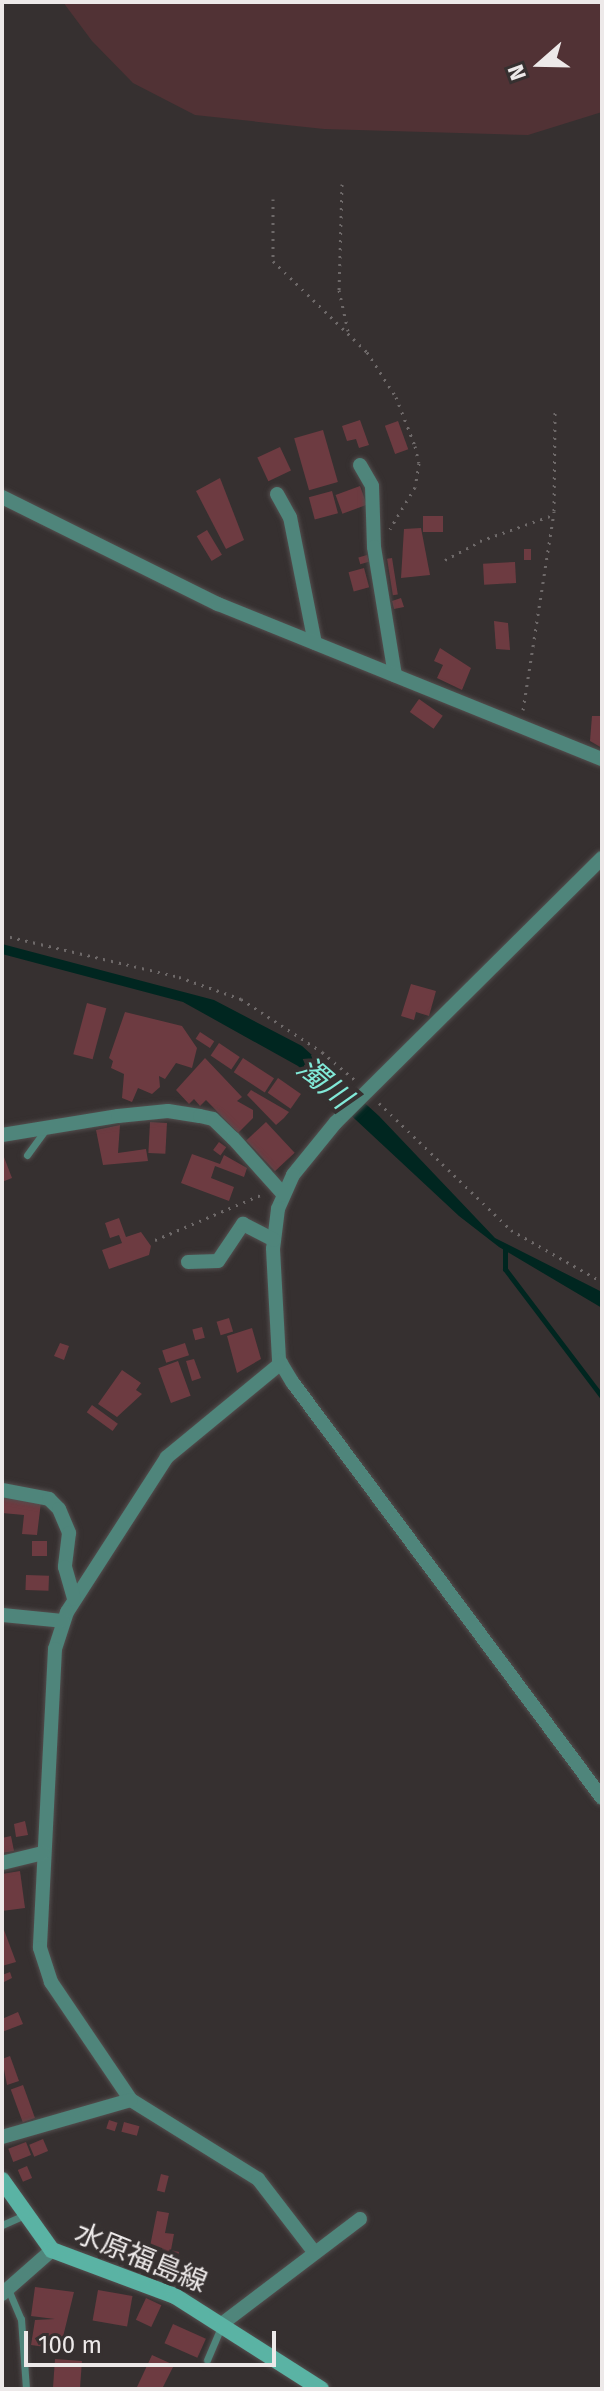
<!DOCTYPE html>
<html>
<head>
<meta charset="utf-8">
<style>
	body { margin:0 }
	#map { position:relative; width:604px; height:2391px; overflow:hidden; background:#363030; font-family:"Fira Sans","Noto Sans JP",sans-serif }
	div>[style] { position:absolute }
	.green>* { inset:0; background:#513235 }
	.water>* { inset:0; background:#002620 }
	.stream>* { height:5px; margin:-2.5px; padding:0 2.5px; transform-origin:2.5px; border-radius:2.5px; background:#002620 }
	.building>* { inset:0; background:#6d3b41; transform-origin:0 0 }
	.path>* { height:3px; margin-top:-1.5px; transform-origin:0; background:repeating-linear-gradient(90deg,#6e6969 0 2px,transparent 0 8px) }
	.roads { filter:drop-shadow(0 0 2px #534e4e) drop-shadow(0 0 2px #534e4e) }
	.lane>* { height:7px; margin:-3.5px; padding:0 3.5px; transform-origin:3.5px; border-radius:3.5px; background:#4f857b }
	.street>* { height:14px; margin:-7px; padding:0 7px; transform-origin:7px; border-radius:7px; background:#4f857b }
	.secondary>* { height:16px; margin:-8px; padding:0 8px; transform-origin:8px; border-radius:8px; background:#5ab3a4 }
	span { translate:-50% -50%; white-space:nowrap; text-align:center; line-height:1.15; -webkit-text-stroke:8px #363030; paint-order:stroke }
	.street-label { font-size:28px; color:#ede9e9 }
	.water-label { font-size:30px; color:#81e9d8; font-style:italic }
	.frame { position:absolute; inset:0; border:4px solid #ede9e9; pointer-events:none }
	.north { position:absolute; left:500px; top:24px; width:80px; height:80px; -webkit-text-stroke:6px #363030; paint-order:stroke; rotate:250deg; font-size:22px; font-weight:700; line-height:32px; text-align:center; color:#ede9e9 }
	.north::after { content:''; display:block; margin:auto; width:28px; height:36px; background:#ede9e9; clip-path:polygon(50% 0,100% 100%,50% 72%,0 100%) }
	.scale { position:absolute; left:24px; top:2331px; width:252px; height:36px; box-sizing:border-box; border:4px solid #ede9e9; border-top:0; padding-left:10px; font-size:24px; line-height:28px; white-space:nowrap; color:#ede9e9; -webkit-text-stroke:6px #363030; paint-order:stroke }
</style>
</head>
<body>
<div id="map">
	<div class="green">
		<i style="clip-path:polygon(63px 2px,602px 2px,602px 112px,528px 135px,324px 129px,195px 115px,133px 83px,92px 41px)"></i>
	</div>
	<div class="water">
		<i style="clip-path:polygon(2px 944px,214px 1000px,302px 1046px,379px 1116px,495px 1238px,602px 1292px,602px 1308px,499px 1247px,459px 1216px,298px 1066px,183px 1002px,2px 954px)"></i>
	</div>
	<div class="stream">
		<i style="left:505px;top:1247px;width:22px;rotate:90deg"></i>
		<i style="left:505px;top:1269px;width:161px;rotate:52.8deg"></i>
	</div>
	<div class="building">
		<i style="clip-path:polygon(360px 420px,369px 445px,359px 448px,356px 439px,347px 441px,342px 426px)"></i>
		<i style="left:398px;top:421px;width:30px;height:14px;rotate:70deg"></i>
		<i style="left:323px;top:430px;width:54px;height:30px;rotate:74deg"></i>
		<i style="left:280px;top:447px;width:26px;height:25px;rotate:65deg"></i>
		<i style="clip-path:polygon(220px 478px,244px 540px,226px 549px,196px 491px)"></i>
		<i style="left:360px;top:486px;width:20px;height:26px;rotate:70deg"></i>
		<i style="left:332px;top:491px;width:23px;height:24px;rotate:75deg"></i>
		<i style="left:423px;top:516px;width:20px;height:16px"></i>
		<i style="clip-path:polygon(421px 528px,430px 575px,401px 578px,404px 529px)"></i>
		<i style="left:207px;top:530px;width:29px;height:12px;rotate:59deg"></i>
		<i style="left:524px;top:549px;width:7px;height:11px"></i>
		<i style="left:367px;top:555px;width:7px;height:9px;rotate:74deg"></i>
		<i style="left:392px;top:558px;width:37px;height:5px;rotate:81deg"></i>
		<i style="left:515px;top:562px;width:21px;height:32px;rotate:87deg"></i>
		<i style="left:364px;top:568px;width:20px;height:16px;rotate:75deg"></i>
		<i style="clip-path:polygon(401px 598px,404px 607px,394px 609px,392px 601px)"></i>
		<i style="clip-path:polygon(494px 621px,508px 623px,510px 650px,496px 649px)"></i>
		<i style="clip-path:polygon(440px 648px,471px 668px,462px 690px,437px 678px,443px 665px,434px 661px)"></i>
		<i style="left:419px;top:699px;width:29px;height:16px;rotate:35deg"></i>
		<i style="clip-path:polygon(592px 716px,602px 716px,602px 748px,590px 741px)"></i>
		<i style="clip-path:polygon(411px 984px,436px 991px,429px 1016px,416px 1012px,414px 1020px,401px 1016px)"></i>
		<i style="left:87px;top:1003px;width:20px;height:53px;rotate:15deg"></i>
		<i style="clip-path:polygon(125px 1012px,182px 1026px,197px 1048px,192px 1068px,176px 1063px,165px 1079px,159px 1076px,160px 1087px,152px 1094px,138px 1088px,132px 1102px,122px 1098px,124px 1074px,111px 1068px,113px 1061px,109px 1058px)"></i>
		<i style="left:200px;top:1032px;width:17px;height:8px;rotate:33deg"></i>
		<i style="left:219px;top:1043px;width:25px;height:15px;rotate:34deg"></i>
		<i style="clip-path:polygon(205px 1058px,242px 1097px,237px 1101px,253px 1110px,253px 1118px,238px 1133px,206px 1100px,200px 1106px,194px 1099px,189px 1104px,176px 1090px)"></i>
		<i style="left:243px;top:1058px;width:37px;height:17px;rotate:33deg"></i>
		<i style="left:278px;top:1078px;width:28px;height:18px;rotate:35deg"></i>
		<i style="clip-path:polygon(251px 1090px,289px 1112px,284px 1118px,276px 1125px,247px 1095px)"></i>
		<i style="left:150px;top:1122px;width:17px;height:31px;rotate:3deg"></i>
		<i style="left:266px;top:1122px;width:42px;height:27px;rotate:47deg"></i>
		<i style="clip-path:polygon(120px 1125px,118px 1153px,146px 1149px,148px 1161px,103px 1165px,96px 1130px)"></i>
		<i style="left:219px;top:1142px;width:9px;height:10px;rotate:36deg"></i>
		<i style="clip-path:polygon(2px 1152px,12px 1178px,2px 1182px)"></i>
		<i style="clip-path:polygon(192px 1154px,220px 1164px,224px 1155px,247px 1168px,244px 1177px,215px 1166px,211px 1178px,234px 1187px,229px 1201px,181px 1183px)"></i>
		<i style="clip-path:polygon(119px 1218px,126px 1237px,141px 1232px,151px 1246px,149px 1255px,109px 1269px,102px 1250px,122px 1243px,119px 1235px,110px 1238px,105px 1223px)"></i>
		<i style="left:229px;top:1318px;width:14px;height:13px;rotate:73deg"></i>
		<i style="left:202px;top:1327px;width:11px;height:10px;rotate:75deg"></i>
		<i style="clip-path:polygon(252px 1328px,261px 1359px,237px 1373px,227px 1336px)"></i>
		<i style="clip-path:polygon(60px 1343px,69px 1346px,64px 1360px,54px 1356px)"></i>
		<i style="left:185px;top:1343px;width:13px;height:24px;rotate:72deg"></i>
		<i style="clip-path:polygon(194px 1359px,201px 1378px,192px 1381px,186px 1361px)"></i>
		<i style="left:178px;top:1361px;width:37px;height:21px;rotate:70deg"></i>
		<i style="clip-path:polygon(122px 1370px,141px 1383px,136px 1390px,142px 1394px,117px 1417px,98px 1404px)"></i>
		<i style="left:92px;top:1405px;width:32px;height:9px;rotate:36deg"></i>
		<i style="clip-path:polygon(4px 1498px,41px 1502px,37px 1535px,22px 1534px,24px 1515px,2px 1513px)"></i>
		<i style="left:32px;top:1541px;width:15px;height:15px"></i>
		<i style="left:26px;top:1575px;width:23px;height:15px;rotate:2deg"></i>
		<i style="clip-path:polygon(25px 1821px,28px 1835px,16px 1837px,14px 1824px)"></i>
		<i style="clip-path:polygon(11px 1836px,14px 1851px,2px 1853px,2px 1838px)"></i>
		<i style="clip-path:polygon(20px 1871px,25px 1908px,2px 1911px,2px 1874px)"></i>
		<i style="clip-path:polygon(4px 1930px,16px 1962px,2px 1966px,2px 1931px)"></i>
		<i style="clip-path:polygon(10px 1972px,12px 1978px,2px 1983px,2px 1975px)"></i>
		<i style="clip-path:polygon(18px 2012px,23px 2024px,2px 2032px,2px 2019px)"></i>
		<i style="clip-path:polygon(10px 2056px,19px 2081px,7px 2085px,2px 2059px)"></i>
		<i style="left:23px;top:2085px;width:35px;height:13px;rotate:70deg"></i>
		<i style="left:109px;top:2120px;width:9px;height:9px;rotate:18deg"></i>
		<i style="left:124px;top:2122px;width:16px;height:10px;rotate:15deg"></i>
		<i style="left:43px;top:2139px;width:13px;height:15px;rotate:67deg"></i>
		<i style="left:26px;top:2142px;width:14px;height:19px;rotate:69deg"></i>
		<i style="left:27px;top:2166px;width:13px;height:10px;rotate:67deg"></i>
		<i style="left:161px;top:2174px;width:8px;height:17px;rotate:14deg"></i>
		<i style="clip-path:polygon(157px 2211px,169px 2213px,165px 2233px,174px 2234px,171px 2250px,179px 2252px,175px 2273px,146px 2267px)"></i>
		<i style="clip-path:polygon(35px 2287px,74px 2292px,60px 2349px,31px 2345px,35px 2320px,55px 2319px,31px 2316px)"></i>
		<i style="left:98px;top:2290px;width:35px;height:31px;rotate:10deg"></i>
		<i style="left:146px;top:2298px;width:17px;height:24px;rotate:25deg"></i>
		<i style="left:173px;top:2324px;width:36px;height:21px;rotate:24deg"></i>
		<i style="clip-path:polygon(152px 2355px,174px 2365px,162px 2389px,142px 2389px,137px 2387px)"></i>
		<i style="left:55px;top:2359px;width:27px;height:30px;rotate:4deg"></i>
	</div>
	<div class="path">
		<i style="left:342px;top:184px;width:106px;rotate:91.6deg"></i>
		<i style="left:339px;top:290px;width:42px;rotate:77.6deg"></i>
		<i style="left:273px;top:199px;width:62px;rotate:90deg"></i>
		<i style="left:273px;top:261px;width:131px;rotate:44.1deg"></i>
		<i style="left:367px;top:352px;width:54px;rotate:57.2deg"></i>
		<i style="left:396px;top:397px;width:53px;rotate:68.8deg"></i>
		<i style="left:415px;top:446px;width:17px;rotate:77deg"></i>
		<i style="left:419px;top:463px;width:24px;rotate:99deg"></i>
		<i style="left:415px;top:487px;width:49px;rotate:120.8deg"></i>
		<i style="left:445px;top:560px;width:40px;rotate:-28deg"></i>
		<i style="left:480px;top:541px;width:77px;rotate:-19.6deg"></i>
		<i style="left:523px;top:710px;width:201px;rotate:-81.1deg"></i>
		<i style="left:554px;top:511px;width:100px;rotate:-89.4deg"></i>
		<i style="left:2px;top:935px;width:182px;rotate:13.3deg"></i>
		<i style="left:179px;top:977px;width:66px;rotate:19.5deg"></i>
		<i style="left:241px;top:999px;width:97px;rotate:33.2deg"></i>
		<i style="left:322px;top:1052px;width:45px;rotate:40.5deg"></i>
		<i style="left:379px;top:1103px;width:183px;rotate:43.9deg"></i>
		<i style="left:511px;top:1230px;width:105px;rotate:29.7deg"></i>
		<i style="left:155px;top:1240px;width:117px;rotate:-23.1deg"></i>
	</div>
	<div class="roads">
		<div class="lane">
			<i style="left:27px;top:1155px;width:32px;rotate:-54deg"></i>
			<i style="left:2px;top:2225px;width:24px;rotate:-24deg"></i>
			<i style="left:8px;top:2289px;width:33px;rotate:67deg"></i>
			<i style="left:21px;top:2319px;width:70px;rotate:85.9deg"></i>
			<i style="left:207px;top:2360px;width:38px;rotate:-67deg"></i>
		</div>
		<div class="street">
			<i style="left:360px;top:465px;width:24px;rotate:60deg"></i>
			<i style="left:372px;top:486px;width:61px;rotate:88.1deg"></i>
			<i style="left:374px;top:547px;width:130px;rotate:80.7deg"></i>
			<i style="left:277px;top:494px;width:26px;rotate:61deg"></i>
			<i style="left:290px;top:517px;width:128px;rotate:78.8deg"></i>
			<i style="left:2px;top:497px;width:241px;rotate:26.4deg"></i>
			<i style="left:218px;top:604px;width:414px;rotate:22deg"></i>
			<i style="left:602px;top:858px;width:375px;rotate:135.2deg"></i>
			<i style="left:336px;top:1122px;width:68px;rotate:129.1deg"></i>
			<i style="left:293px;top:1175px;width:37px;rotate:114deg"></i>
			<i style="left:278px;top:1209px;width:40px;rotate:97.1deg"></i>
			<i style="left:273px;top:1249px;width:111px;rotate:86.9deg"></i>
			<i style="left:279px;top:1360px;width:27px;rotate:59deg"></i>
			<i style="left:293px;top:1383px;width:517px;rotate:53.33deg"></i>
			<i style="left:2px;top:1135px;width:118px;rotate:-9.3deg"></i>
			<i style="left:118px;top:1116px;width:50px;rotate:-5.7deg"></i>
			<i style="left:168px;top:1111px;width:32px;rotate:9deg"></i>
			<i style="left:200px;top:1116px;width:13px;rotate:13deg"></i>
			<i style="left:213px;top:1119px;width:28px;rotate:44deg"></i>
			<i style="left:233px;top:1138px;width:76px;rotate:48.2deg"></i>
			<i style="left:188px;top:1262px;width:30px;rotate:-2deg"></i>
			<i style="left:218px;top:1261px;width:45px;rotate:-56deg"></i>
			<i style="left:243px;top:1224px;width:35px;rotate:27deg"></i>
			<i style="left:281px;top:1363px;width:148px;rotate:140.5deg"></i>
			<i style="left:167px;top:1457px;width:184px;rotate:122.8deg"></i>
			<i style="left:67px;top:1612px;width:39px;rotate:108deg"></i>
			<i style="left:55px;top:1649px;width:299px;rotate:92.9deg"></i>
			<i style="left:40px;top:1948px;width:36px;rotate:72deg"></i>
			<i style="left:51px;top:1982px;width:143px;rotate:55.9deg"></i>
			<i style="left:131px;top:2100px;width:150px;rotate:31.9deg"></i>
			<i style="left:258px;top:2179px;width:93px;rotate:52.4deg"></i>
			<i style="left:2px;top:1490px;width:48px;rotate:10.8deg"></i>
			<i style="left:49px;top:1499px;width:14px;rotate:45deg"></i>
			<i style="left:59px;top:1509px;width:26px;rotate:67deg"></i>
			<i style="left:69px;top:1533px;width:34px;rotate:97deg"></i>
			<i style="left:65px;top:1567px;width:33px;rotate:74deg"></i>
			<i style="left:2px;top:1615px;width:61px;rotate:5.6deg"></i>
			<i style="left:2px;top:1863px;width:42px;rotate:-13.7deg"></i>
			<i style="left:2px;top:2137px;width:134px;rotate:-16deg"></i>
			<i style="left:2px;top:2294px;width:67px;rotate:-41.3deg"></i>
			<i style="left:223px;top:2323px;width:172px;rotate:-37.2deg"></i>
		</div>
		<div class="secondary">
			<i style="left:2px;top:2180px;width:86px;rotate:54.5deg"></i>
			<i style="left:52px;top:2250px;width:131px;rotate:20.5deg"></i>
			<i style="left:175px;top:2296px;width:173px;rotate:32.5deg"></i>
		</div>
	</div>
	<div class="street-label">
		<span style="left:141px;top:2258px;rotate:22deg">水原福島線</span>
	</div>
	<div class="water-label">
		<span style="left:324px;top:1083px;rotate:41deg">濁川</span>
	</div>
	<div class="frame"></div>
	<div class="north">N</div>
	<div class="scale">100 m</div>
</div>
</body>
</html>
